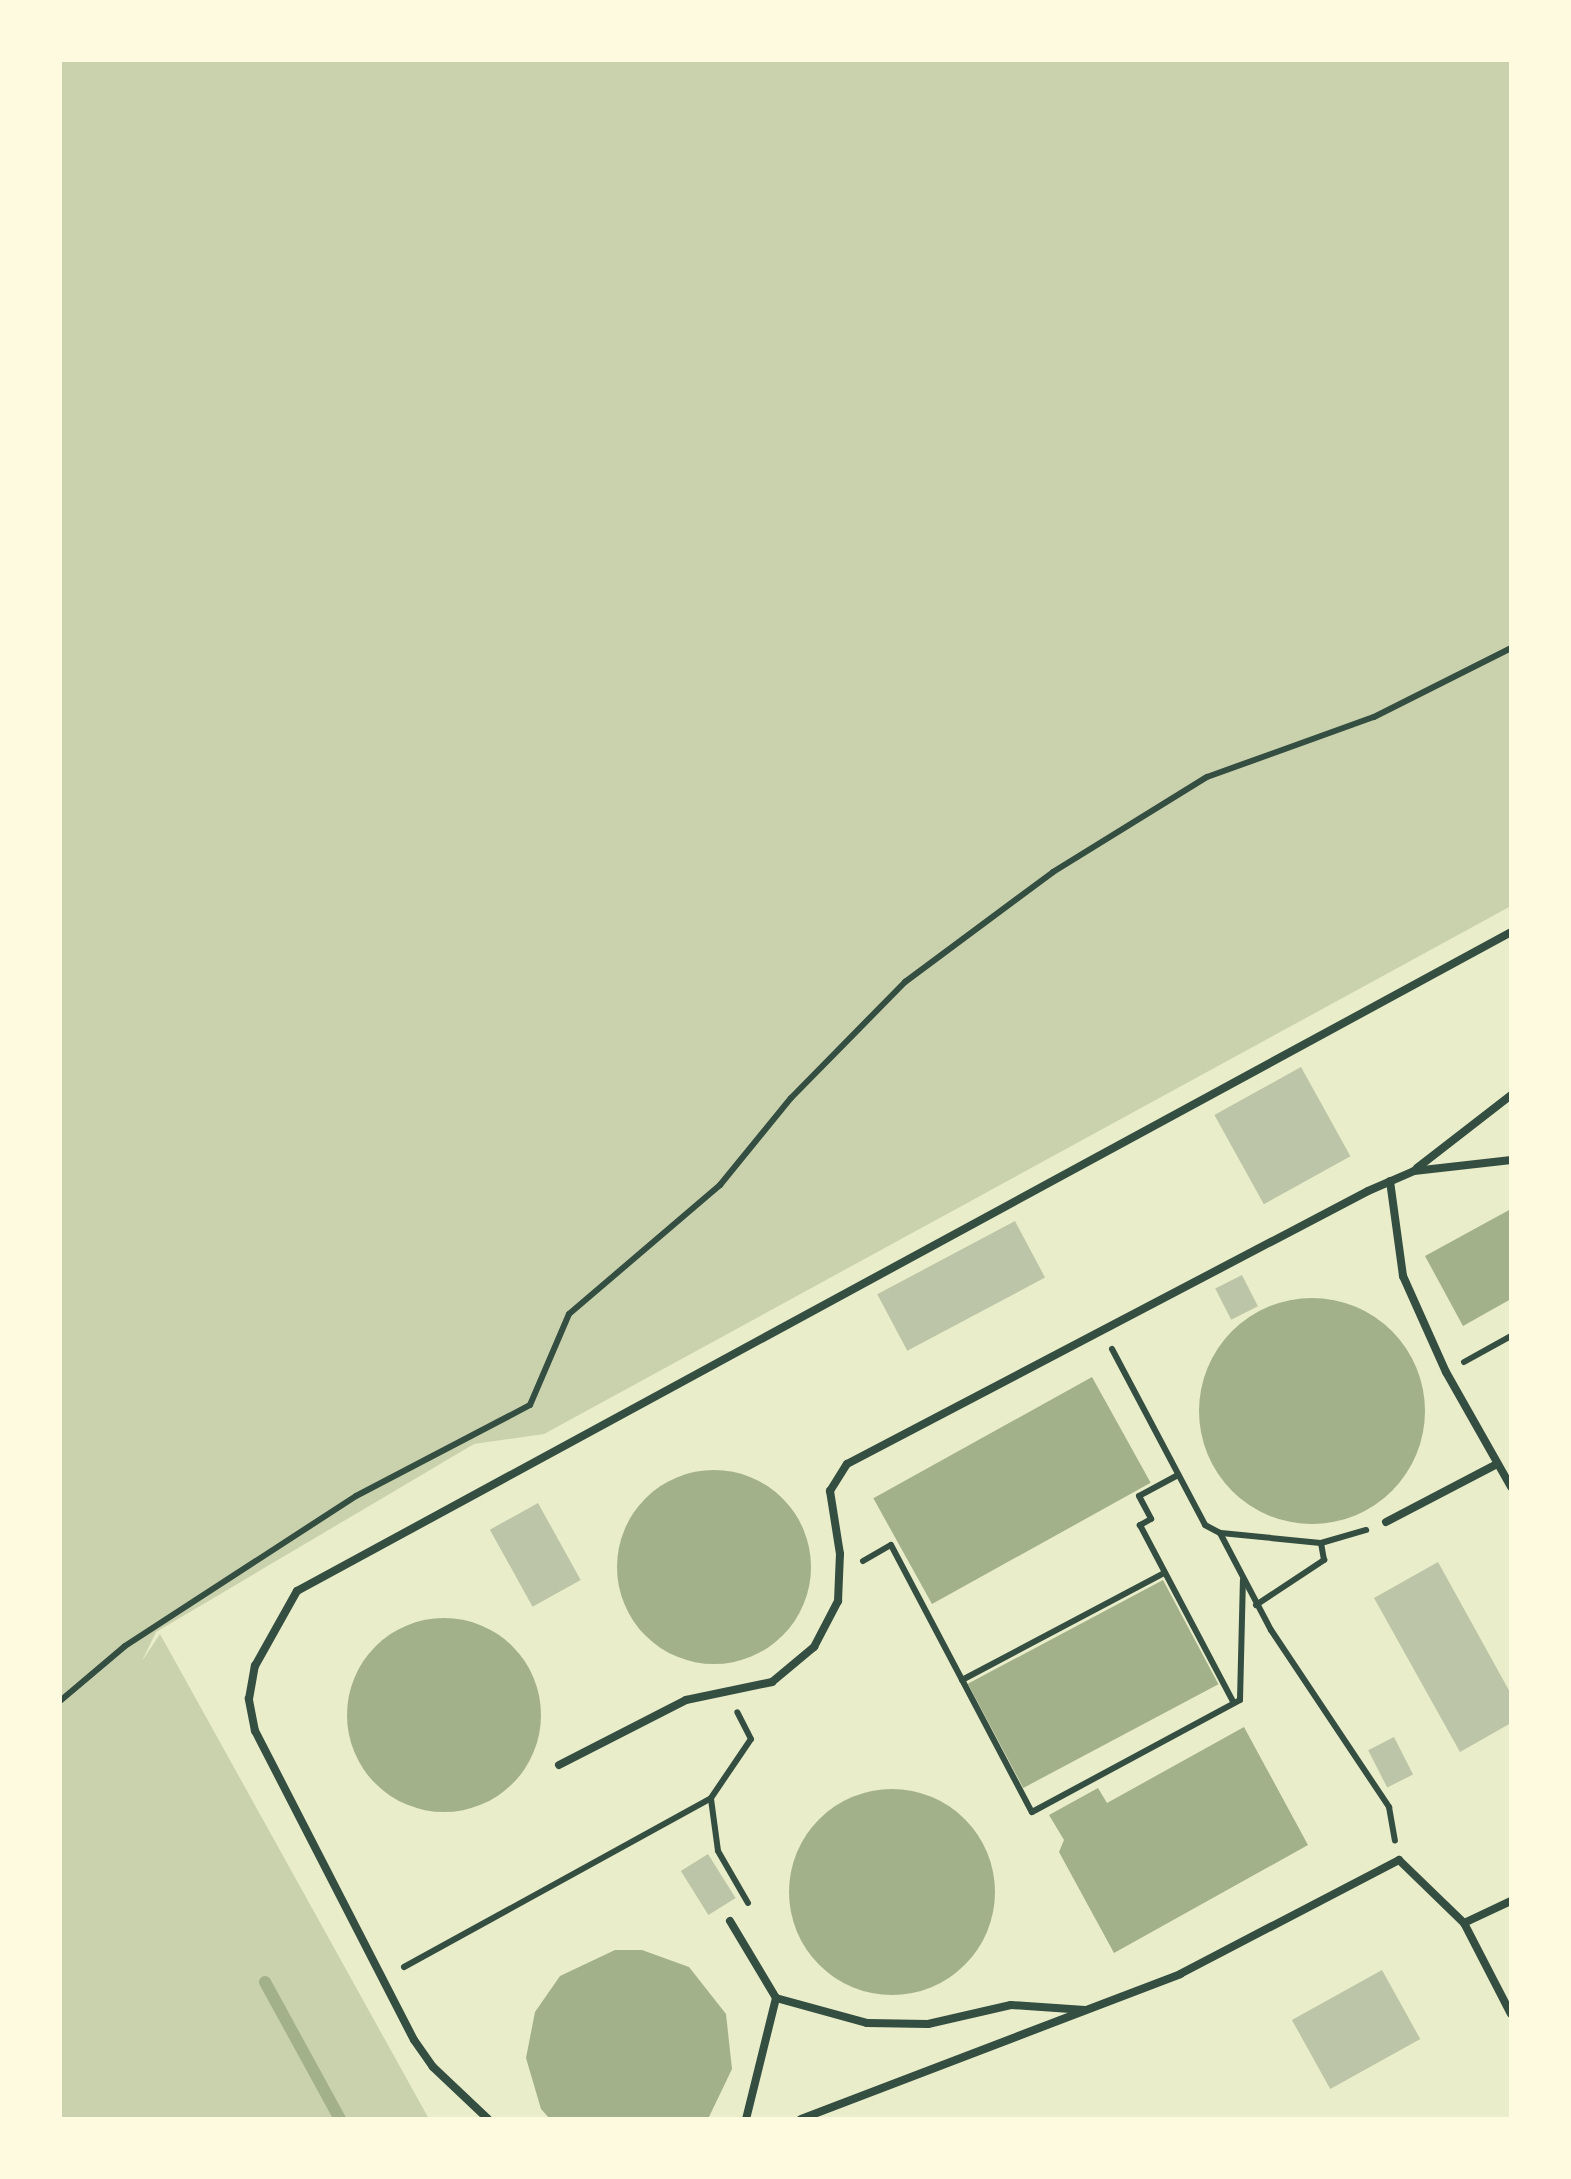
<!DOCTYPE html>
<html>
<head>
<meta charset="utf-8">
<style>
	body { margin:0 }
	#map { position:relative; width:1571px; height:2179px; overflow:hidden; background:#e9edc9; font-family:"Varela Round",sans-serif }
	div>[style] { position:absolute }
	.green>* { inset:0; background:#cad2ad }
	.water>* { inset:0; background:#a3b18a; transform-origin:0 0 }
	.round { border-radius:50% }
	.stream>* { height:12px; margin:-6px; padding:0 6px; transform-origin:6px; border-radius:6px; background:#a3b18a }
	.building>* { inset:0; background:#bcc5a7; transform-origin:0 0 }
	.path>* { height:6px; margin:-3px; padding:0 3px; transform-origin:3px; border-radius:3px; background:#344e41 }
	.service>* { height:8px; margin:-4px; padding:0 4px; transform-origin:4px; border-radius:4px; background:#344e41 }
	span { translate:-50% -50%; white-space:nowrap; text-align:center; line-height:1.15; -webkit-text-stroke:10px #fefae0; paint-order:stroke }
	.frame { position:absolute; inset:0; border:62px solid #fefae0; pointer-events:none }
</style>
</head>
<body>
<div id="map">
	<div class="green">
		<i style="clip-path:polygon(60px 60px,1511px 60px,1511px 906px,544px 1434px,474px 1444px,156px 1632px,142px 1661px,160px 1634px,429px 2119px,60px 2119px)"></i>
	</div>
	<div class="water">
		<i style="clip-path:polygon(1511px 1209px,1511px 1299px,1463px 1326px,1425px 1256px)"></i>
		<i class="round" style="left:1199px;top:1298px;width:226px;height:226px"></i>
		<i style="left:1092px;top:1377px;width:121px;height:250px;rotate:61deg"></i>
		<i class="round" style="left:617px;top:1470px;width:194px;height:194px"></i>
		<i style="left:1163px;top:1580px;width:118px;height:221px;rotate:62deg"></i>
		<i class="round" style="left:347px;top:1618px;width:194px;height:194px"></i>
		<i style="clip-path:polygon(1244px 1727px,1308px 1845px,1114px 1953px,1059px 1852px,1064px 1840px,1049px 1815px,1098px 1788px,1107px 1803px)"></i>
		<i class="round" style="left:789px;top:1789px;width:206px;height:206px"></i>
		<i style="clip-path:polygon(615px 1950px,642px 1950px,689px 1967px,726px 2014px,732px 2069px,708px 2119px,550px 2119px,541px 2109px,526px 2058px,535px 2012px,560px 1976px)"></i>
	</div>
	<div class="stream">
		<i style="left:265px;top:1982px;width:156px;rotate:61.3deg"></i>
	</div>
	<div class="building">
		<i style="left:1301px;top:1067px;width:102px;height:99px;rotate:61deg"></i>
		<i style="left:1015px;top:1221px;width:64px;height:156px;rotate:62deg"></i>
		<i style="left:1242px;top:1275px;width:35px;height:30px;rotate:63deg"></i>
		<i style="left:538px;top:1503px;width:88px;height:55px;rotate:61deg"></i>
		<i style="clip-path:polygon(1438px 1562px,1511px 1694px,1511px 1723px,1460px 1752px,1374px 1598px)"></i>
		<i style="left:1394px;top:1737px;width:42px;height:29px;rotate:63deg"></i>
		<i style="left:708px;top:1854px;width:52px;height:32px;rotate:58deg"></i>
		<i style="left:1382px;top:1970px;width:79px;height:103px;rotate:61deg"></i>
	</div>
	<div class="path">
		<i style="left:1112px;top:1349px;width:199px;rotate:62.1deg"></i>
		<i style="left:1205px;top:1525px;width:17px;rotate:28deg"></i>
		<i style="left:1220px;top:1533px;width:110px;rotate:62.3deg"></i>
		<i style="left:1271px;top:1630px;width:213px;rotate:56.3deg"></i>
		<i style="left:1389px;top:1807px;width:34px;rotate:80deg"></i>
		<i style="left:1464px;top:1362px;width:54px;rotate:-29deg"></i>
		<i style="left:1178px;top:1475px;width:44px;rotate:151.7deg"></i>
		<i style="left:1139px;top:1496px;width:26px;rotate:62deg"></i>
		<i style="left:1151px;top:1519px;width:13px;rotate:151deg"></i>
		<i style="left:1140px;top:1525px;width:201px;rotate:62.2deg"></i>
		<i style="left:1221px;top:1533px;width:100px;rotate:5.7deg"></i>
		<i style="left:1321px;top:1543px;width:47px;rotate:-16.1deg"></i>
		<i style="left:863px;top:1561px;width:32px;rotate:-30deg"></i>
		<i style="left:891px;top:1545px;width:302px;rotate:62.2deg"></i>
		<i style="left:1032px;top:1812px;width:236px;rotate:-28.3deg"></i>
		<i style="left:1240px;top:1700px;width:120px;rotate:-88.6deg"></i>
		<i style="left:1256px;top:1605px;width:82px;rotate:-33.5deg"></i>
		<i style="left:1324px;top:1560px;width:17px;rotate:-100deg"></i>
		<i style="left:962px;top:1680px;width:229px;rotate:-27.9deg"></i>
		<i style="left:60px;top:1701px;width:85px;rotate:-40.2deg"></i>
		<i style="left:125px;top:1646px;width:275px;rotate:-33deg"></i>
		<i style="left:356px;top:1496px;width:196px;rotate:-27.6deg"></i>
		<i style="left:530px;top:1405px;width:99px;rotate:-66.8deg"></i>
		<i style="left:569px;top:1314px;width:199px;rotate:-40.5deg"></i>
		<i style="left:720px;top:1185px;width:112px;rotate:-50.8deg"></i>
		<i style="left:791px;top:1098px;width:163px;rotate:-45.5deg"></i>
		<i style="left:905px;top:982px;width:184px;rotate:-36.6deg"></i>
		<i style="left:1053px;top:872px;width:181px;rotate:-31.7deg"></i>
		<i style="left:1207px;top:777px;width:177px;rotate:-19.8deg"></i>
		<i style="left:1374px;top:717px;width:153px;rotate:-26.7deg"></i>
		<i style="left:711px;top:1799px;width:52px;rotate:82.3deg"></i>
		<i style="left:718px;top:1851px;width:60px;rotate:60deg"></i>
		<i style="left:404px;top:1967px;width:350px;rotate:-28.8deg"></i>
		<i style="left:711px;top:1798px;width:71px;rotate:-55.9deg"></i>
		<i style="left:751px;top:1739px;width:30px;rotate:-117deg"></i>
	</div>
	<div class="service">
		<i style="left:1417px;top:1168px;width:119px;rotate:-37.8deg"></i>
		<i style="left:1390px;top:1181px;width:96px;rotate:82.2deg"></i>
		<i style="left:1403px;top:1276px;width:105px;rotate:65.9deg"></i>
		<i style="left:1446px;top:1372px;width:132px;rotate:60.5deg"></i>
		<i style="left:1386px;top:1522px;width:125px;rotate:-27.6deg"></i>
		<i style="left:559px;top:1765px;width:143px;rotate:-27.1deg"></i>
		<i style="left:686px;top:1700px;width:88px;rotate:-11.8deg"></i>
		<i style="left:772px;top:1682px;width:55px;rotate:-39.8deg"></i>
		<i style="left:814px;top:1647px;width:52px;rotate:-62.4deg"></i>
		<i style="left:838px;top:1601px;width:47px;rotate:-87.6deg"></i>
		<i style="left:840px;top:1554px;width:64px;rotate:-99deg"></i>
		<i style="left:830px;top:1491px;width:32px;rotate:-58deg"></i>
		<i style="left:847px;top:1464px;width:588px;rotate:-27.65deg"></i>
		<i style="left:1368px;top:1191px;width:50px;rotate:-23.5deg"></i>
		<i style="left:1414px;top:1171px;width:98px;rotate:-6.5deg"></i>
		<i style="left:730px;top:1921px;width:90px;rotate:59.1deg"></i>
		<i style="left:776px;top:1998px;width:125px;rotate:103.9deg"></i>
		<i style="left:1464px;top:1923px;width:102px;rotate:62.7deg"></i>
		<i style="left:776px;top:1998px;width:94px;rotate:15.4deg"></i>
		<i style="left:867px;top:2023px;width:61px;rotate:0.9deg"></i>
		<i style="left:928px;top:2024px;width:85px;rotate:-12.9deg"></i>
		<i style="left:1011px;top:2005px;width:74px;rotate:3.9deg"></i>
		<i style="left:488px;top:2119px;width:76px;rotate:-136.6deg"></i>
		<i style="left:433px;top:2067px;width:33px;rotate:-125deg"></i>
		<i style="left:414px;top:2040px;width:348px;rotate:-117.2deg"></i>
		<i style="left:255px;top:1731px;width:33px;rotate:-101deg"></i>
		<i style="left:249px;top:1699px;width:34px;rotate:-80deg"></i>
		<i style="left:255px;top:1666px;width:86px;rotate:-60.8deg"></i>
		<i style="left:297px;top:1591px;width:1381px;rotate:-28.49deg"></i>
		<i style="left:801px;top:2119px;width:406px;rotate:-20.9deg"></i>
		<i style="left:1180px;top:1974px;width:247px;rotate:-27.5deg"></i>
		<i style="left:1399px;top:1860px;width:91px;rotate:44.1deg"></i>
		<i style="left:1464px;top:1923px;width:52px;rotate:-25.1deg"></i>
	</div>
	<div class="frame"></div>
</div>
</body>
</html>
